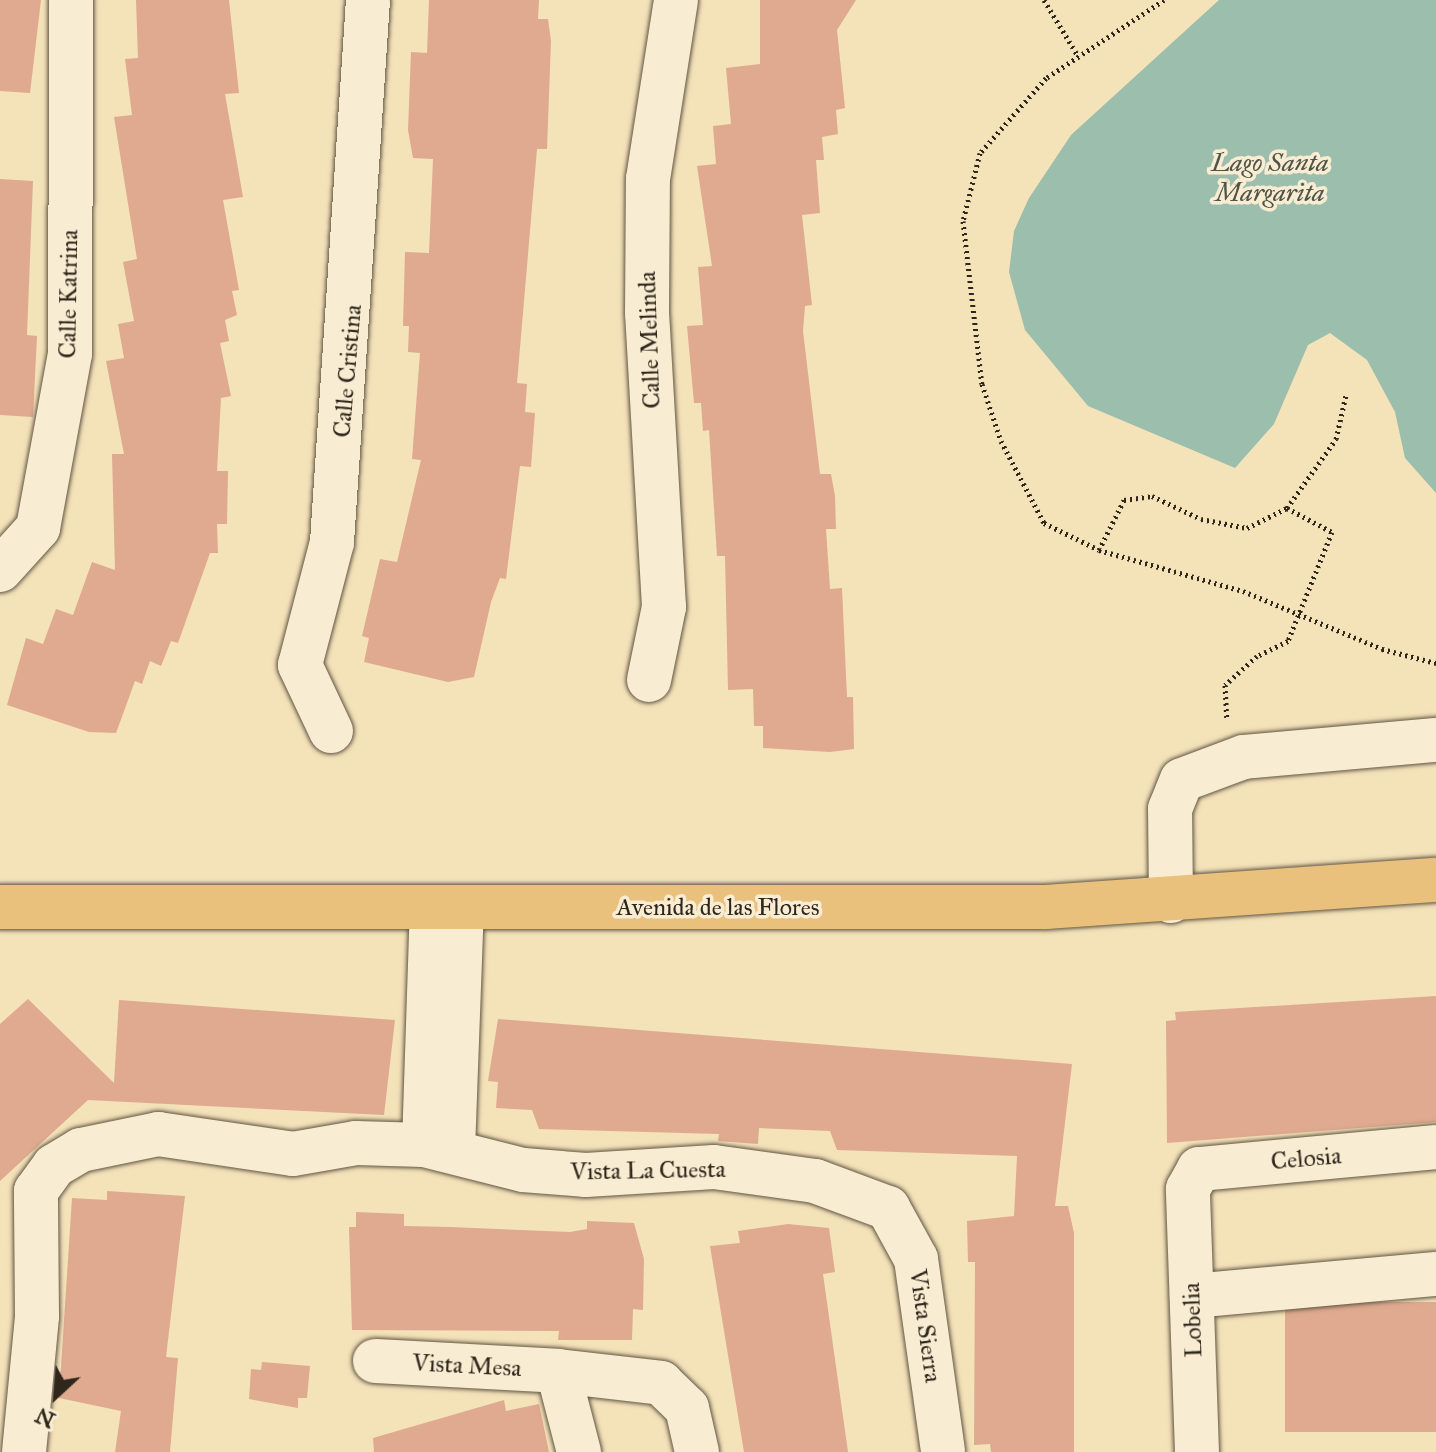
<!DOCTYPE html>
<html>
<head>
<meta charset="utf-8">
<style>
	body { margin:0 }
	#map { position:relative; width:1436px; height:1452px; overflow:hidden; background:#f4e2b9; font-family:"IM FELL Great Primer",serif }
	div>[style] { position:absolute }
	.water>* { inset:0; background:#9cbeac }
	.building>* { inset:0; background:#dfaa8f; transform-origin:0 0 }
	.path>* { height:5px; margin-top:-2.5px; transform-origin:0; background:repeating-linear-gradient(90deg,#30271c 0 2px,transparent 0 6px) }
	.roads { filter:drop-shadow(0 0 2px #615643) drop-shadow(0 0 2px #615643) }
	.minor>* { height:44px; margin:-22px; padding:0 22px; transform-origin:22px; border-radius:22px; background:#f8ecd2 }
	.major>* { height:44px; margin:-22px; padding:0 22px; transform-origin:22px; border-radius:22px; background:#eac17c }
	span { translate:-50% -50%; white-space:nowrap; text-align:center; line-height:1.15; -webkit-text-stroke:7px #f8ecd2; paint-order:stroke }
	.street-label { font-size:24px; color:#30271c }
	.water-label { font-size:26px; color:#505447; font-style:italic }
	.north { position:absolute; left:16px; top:1356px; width:80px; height:80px; -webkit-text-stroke:6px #f8ecd2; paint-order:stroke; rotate:206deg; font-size:22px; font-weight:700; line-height:32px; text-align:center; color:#30271c }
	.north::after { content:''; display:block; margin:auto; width:28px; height:36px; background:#30271c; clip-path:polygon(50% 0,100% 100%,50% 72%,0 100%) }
</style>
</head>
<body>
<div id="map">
	<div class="water">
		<i style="clip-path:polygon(1219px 0,1436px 0,1436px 493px,1405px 458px,1395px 412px,1367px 360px,1330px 333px,1308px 345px,1274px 424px,1235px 468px,1088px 406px,1025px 330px,1009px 272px,1014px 231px,1029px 198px,1071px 135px)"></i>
	</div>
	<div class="building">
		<i style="clip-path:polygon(0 0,41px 0,30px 93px,0 91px)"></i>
		<i style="clip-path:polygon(136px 0,229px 0,239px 93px,225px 94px,243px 197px,223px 200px,239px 290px,232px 291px,237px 315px,225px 320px,229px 341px,220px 343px,231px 396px,221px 398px,217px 471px,228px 471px,227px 524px,217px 524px,218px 553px,210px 553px,178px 643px,171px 641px,161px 666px,150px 661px,142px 684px,135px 681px,116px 733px,89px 732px,7px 705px,26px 638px,43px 644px,56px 609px,73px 615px,92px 562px,115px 570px,112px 454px,124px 454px,106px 361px,124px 358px,118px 324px,134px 321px,123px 262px,137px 259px,114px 117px,132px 115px,125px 59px,138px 58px)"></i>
		<i style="clip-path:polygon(429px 0,539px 0,538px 19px,548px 19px,551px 41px,547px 149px,537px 149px,517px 383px,527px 384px,525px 412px,535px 413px,531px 467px,520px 466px,506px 579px,500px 578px,491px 602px,474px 677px,448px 682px,364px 662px,369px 638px,362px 636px,380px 559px,397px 562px,421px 460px,412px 459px,420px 353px,408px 352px,409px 326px,403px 326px,405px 252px,429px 253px,433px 159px,413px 158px,408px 130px,411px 52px,427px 53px)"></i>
		<i style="clip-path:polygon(760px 0,856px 0,837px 30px,845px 108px,836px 110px,838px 134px,822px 137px,824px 160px,816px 160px,820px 213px,802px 215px,812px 305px,805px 306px,803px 331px,820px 474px,831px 474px,835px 496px,836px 529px,826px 529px,830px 589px,842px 588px,847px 697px,853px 697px,854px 749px,830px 752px,763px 748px,763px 726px,754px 726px,753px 689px,728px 690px,725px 556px,717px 556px,709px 430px,703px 431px,701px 403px,694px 403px,687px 326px,703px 325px,698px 267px,712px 266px,697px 166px,716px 164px,713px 126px,731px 124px,726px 68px,760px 64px)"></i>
		<i style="clip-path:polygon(0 179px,33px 181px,27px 335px,37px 336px,33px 417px,0 415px)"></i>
		<i style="clip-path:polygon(1436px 996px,1436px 1122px,1167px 1143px,1166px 1021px,1176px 1020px,1175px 1012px)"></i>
		<i style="clip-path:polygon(28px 999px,114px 1083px,119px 1000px,395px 1020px,384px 1115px,88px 1100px,0 1181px,0 1024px)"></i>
		<i style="clip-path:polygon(498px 1019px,1072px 1064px,1055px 1206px,1068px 1206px,1074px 1233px,1074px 1452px,991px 1452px,990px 1444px,974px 1445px,975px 1262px,968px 1262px,967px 1221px,1014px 1216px,1017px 1156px,837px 1150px,830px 1131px,759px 1128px,758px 1144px,718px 1141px,719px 1134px,539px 1129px,532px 1110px,496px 1108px,498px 1082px,488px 1081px)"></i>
		<i style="clip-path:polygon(107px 1191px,185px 1196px,166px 1357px,178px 1358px,170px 1452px,115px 1452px,121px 1411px,59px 1398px,72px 1198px,107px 1200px)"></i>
		<i style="clip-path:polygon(356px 1212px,404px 1214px,404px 1226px,450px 1227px,570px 1232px,587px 1229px,587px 1221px,634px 1223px,644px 1259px,643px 1310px,633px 1309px,632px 1340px,558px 1340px,559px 1331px,352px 1330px,349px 1227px,356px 1227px)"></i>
		<i style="clip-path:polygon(788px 1224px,829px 1228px,835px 1272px,823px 1274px,848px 1452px,744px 1452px,710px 1246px,740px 1243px,738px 1231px)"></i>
		<i style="left:1436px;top:1302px;width:130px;height:151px;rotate:90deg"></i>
		<i style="clip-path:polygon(262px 1362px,310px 1366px,307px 1398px,298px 1398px,298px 1408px,249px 1399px,251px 1369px,261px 1370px)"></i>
		<i style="clip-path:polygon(504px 1400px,506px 1411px,539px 1404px,549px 1452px,374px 1452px,373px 1438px)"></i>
	</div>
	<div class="path">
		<i style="left:1044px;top:0;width:66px;rotate:58.7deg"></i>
		<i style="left:1164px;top:0;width:141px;rotate:146.5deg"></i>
		<i style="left:1046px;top:78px;width:100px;rotate:131.3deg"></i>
		<i style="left:980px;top:153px;width:70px;rotate:104deg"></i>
		<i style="left:963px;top:221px;width:164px;rotate:83.4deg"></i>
		<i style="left:982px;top:384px;width:60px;rotate:71.6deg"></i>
		<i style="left:1001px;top:441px;width:93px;rotate:62.3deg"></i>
		<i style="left:1044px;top:523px;width:61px;rotate:26.1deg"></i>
		<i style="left:1099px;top:550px;width:150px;rotate:15.9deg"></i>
		<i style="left:1243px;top:591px;width:151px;rotate:22.6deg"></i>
		<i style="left:1382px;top:649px;width:56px;rotate:14.5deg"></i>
		<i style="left:1287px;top:508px;width:85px;rotate:-54.6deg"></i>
		<i style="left:1336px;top:439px;width:45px;rotate:-77.2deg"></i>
		<i style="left:1099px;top:550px;width:56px;rotate:-63.4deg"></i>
		<i style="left:1124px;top:500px;width:28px;rotate:-8deg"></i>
		<i style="left:1152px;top:496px;width:54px;rotate:25.1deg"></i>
		<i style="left:1201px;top:519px;width:47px;rotate:11.1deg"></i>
		<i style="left:1247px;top:528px;width:45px;rotate:-26.6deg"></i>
		<i style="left:1287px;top:508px;width:51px;rotate:28.1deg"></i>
		<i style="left:1332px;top:532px;width:118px;rotate:112deg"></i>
		<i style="left:1288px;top:641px;width:34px;rotate:154deg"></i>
		<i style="left:1257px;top:656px;width:43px;rotate:137.8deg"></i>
		<i style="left:1225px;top:685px;width:35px;rotate:87deg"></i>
	</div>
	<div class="roads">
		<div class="minor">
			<i style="left:0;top:570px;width:57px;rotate:-47.9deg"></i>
			<i style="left:38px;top:528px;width:177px;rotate:-79.6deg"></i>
			<i style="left:70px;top:354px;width:354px;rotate:-89.8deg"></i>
			<i style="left:649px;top:680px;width:75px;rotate:-78.4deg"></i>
			<i style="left:664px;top:607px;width:294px;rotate:-93.3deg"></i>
			<i style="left:647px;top:313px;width:134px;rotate:-89.6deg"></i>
			<i style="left:648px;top:179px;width:181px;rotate:-81.1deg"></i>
			<i style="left:331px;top:731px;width:73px;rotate:-115.2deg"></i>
			<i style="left:300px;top:665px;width:127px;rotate:-75.4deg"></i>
			<i style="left:332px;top:542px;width:543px;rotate:-86.2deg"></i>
			<i style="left:1171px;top:901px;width:92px;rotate:-90.6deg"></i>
			<i style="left:1170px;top:809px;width:31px;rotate:-68deg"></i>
			<i style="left:1182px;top:780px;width:66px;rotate:-20.4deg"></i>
			<i style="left:1244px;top:757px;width:193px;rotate:-5.1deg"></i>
			<i style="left:424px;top:1145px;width:236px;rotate:-88.1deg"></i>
			<i style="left:453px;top:1150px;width:241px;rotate:-87.9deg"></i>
			<i style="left:1192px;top:1296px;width:245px;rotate:-5.2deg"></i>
			<i style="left:375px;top:1361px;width:183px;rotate:3.1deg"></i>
			<i style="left:558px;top:1371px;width:84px;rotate:75.5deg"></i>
			<i style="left:558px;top:1371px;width:104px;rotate:6.6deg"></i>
			<i style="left:661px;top:1383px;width:36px;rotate:44deg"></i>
			<i style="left:687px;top:1408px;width:45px;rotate:77.2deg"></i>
			<i style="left:24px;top:1452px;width:137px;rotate:-84.5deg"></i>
			<i style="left:37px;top:1316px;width:125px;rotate:-90.5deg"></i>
			<i style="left:36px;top:1191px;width:31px;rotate:-54deg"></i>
			<i style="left:54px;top:1166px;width:31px;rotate:-31deg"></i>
			<i style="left:81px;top:1150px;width:79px;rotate:-11.7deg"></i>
			<i style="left:158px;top:1134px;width:136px;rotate:8.4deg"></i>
			<i style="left:293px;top:1154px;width:64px;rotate:-9.9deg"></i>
			<i style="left:356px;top:1143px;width:68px;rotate:1.7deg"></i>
			<i style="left:424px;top:1145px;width:102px;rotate:14.2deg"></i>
			<i style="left:523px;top:1170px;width:63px;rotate:4.5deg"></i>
			<i style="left:586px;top:1175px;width:128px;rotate:-3.6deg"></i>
			<i style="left:714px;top:1167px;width:102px;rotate:7.9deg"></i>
			<i style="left:815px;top:1181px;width:78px;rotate:20.3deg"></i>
			<i style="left:888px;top:1208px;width:58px;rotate:61.2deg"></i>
			<i style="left:916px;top:1259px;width:195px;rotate:82deg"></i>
			<i style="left:1197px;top:1452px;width:263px;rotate:-92deg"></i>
			<i style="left:1188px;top:1189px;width:23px;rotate:-61deg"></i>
			<i style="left:1199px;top:1169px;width:238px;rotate:-5.3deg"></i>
		</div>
		<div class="major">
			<i style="left:0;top:907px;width:1046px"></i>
			<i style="left:1046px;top:907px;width:391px;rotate:-4deg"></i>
		</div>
	</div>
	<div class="street-label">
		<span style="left:69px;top:294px;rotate:-89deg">Calle Katrina</span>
		<span style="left:650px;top:340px;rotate:-92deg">Calle Melinda</span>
		<span style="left:348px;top:371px;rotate:-85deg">Calle Cristina</span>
		<span style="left:718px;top:908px">Avenida de las Flores</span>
		<span style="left:1306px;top:1159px;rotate:-5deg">Celosia</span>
		<span style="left:648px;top:1171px;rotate:-1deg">Vista La Cuesta</span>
		<span style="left:1193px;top:1320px;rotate:-92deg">Lobelia</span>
		<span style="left:925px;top:1326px;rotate:82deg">Vista Sierra</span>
		<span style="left:467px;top:1366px;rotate:3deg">Vista Mesa</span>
	</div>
	<div class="water-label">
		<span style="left:1270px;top:178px">Lago Santa<br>Margarita</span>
	</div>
	<div class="north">N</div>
</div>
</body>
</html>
